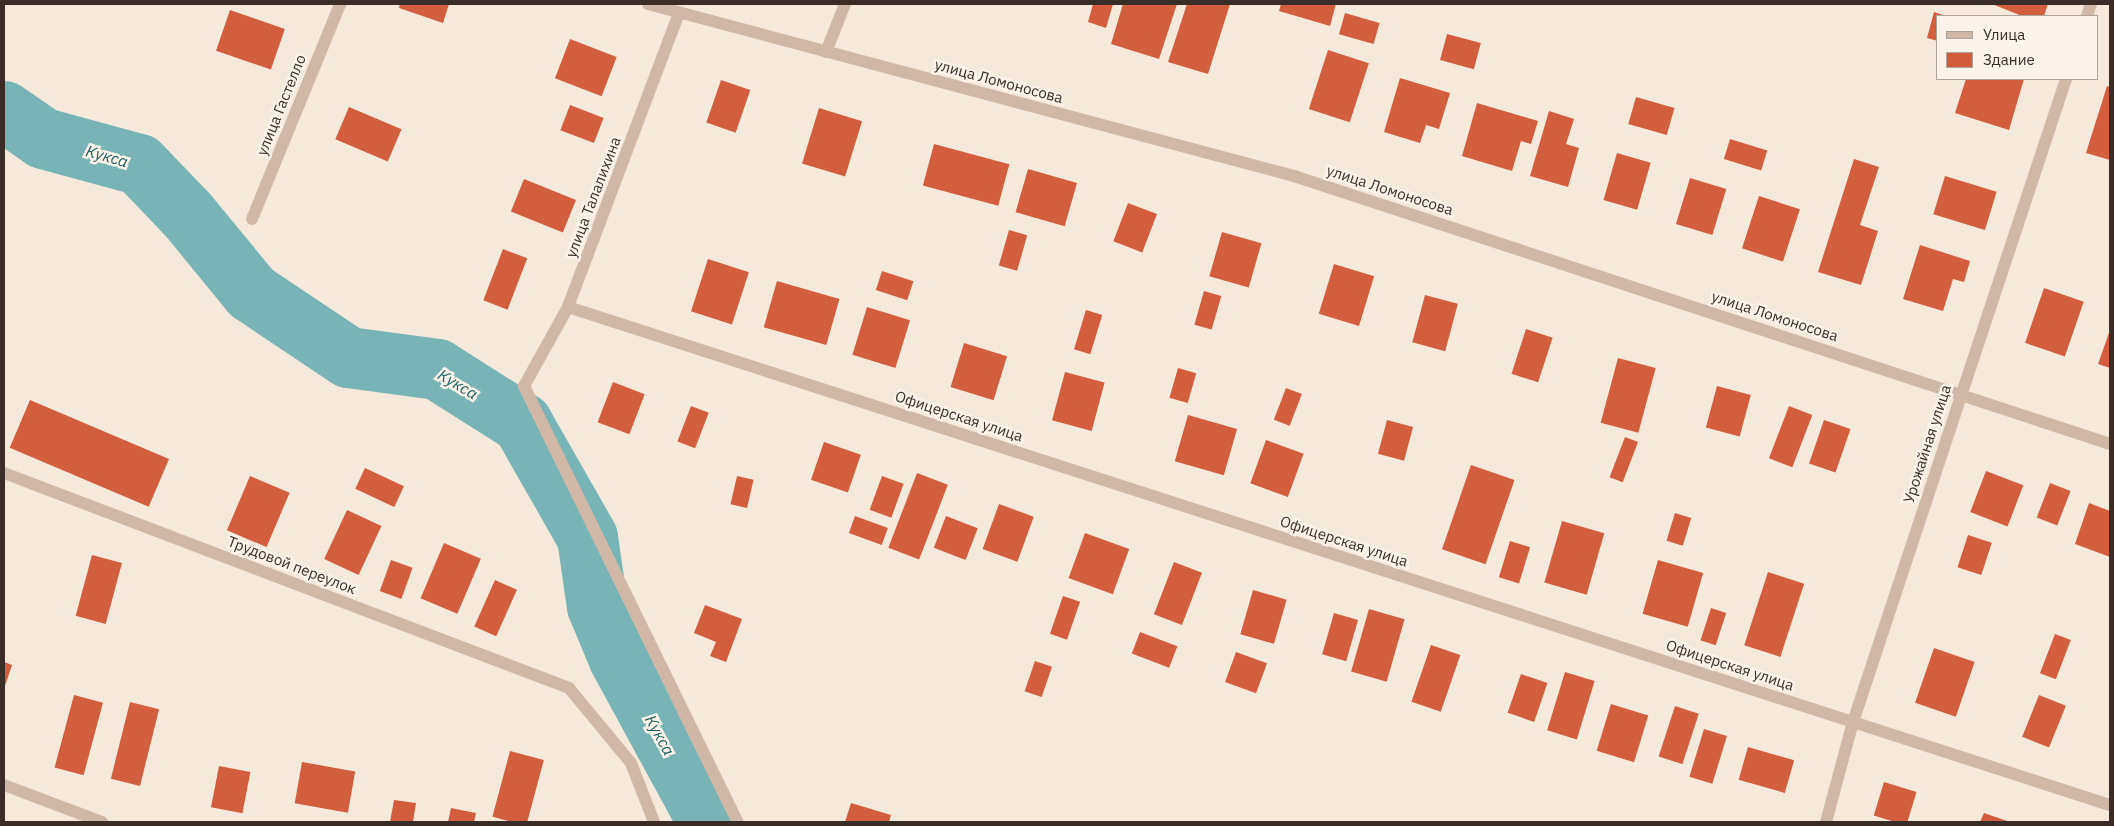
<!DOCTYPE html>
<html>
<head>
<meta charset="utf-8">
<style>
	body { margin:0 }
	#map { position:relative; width:2114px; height:826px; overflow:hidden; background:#f5e9dc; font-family:"IBM Plex Sans",sans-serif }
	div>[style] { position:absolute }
	.river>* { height:61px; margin:-30.5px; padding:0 30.5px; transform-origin:30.5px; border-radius:30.5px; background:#78b4b5 }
	.building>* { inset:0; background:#d35e3d; transform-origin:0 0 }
	.minor>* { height:12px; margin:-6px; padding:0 6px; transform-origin:6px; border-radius:6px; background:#cfb8a7 }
	.tertiary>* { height:12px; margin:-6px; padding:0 6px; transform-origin:6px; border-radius:6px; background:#cfb8a7 }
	span { translate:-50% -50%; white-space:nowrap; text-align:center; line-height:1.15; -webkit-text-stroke:5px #fcf3ea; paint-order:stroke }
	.street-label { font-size:15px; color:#3a2d28 }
	.water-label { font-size:16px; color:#185e61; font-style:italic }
	.frame { position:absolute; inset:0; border:5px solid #3a2d28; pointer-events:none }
	.legend { position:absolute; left:1936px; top:15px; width:162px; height:65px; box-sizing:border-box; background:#fcf3ea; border:1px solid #aea49c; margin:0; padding:6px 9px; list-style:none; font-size:15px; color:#3a2d28 }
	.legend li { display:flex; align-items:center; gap:10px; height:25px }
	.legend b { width:25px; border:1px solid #aea49c }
</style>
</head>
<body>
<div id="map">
	<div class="river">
		<i style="left:4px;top:111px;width:47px;rotate:34.7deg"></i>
		<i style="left:43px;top:138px;width:99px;rotate:15.2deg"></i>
		<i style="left:139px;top:164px;width:69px;rotate:46.2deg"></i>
		<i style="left:187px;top:214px;width:101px;rotate:50.6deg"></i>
		<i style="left:251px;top:292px;width:117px;rotate:33.8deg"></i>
		<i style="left:348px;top:357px;width:90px;rotate:7.7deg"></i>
		<i style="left:437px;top:369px;width:101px;rotate:32.4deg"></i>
		<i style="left:522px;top:423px;width:131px;rotate:60.3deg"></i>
		<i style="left:587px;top:537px;width:70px;rotate:81.8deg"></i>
		<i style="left:597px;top:606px;width:57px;rotate:67.5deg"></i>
		<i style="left:619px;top:659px;width:186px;rotate:61.4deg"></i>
	</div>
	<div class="building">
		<i style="clip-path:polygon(400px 4px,449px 4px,443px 23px,399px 8px)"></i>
		<i style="clip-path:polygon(1093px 4px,1113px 4px,1106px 28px,1088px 22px)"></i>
		<i style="clip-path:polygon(1123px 4px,1177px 4px,1159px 59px,1111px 44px)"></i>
		<i style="clip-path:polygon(1187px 4px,1230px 4px,1208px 74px,1168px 62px)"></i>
		<i style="clip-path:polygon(1281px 4px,1336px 4px,1330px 26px,1279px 11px)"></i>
		<i style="clip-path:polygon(1992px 4px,2048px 4px,2044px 16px,2022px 16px)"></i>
		<i style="left:230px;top:10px;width:58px;height:43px;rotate:19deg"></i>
		<i style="clip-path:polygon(1934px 12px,1946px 16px,1938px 16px,1938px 41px,1927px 38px)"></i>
		<i style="left:1345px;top:13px;width:36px;height:22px;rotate:16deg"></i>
		<i style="left:1447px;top:34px;width:35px;height:27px;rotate:15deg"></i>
		<i style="left:570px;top:39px;width:50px;height:42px;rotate:21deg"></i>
		<i style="left:1328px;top:50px;width:43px;height:62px;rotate:18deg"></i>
		<i style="clip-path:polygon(1400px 78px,1450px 93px,1439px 129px,1426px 125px,1420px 143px,1384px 132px)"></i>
		<i style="clip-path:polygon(1966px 79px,2024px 79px,2009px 130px,1955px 113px)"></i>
		<i style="left:721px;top:80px;width:31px;height:45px;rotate:19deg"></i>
		<i style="clip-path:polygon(2107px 86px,2110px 87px,2110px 160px,2086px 153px)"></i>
		<i style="left:1636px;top:97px;width:40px;height:28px;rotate:16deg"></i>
		<i style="clip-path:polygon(1477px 103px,1538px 121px,1531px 144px,1521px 141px,1512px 171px,1462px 156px)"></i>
		<i style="left:570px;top:105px;width:36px;height:27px;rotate:21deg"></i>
		<i style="left:349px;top:107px;width:57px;height:35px;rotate:23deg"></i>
		<i style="left:819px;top:108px;width:45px;height:58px;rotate:17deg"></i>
		<i style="clip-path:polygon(1549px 111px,1574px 119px,1566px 144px,1579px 148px,1568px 187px,1530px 176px)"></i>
		<i style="left:1730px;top:139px;width:39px;height:21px;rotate:17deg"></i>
		<i style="left:934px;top:144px;width:78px;height:43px;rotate:15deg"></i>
		<i style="left:1617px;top:153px;width:35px;height:49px;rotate:16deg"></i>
		<i style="clip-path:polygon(1854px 159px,1879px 167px,1860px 225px,1878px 231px,1861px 285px,1818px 272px)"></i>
		<i style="left:1028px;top:169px;width:51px;height:45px;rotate:16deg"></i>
		<i style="left:1945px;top:176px;width:54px;height:40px;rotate:17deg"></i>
		<i style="left:1690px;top:178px;width:38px;height:48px;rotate:17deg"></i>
		<i style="left:524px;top:179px;width:56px;height:35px;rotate:22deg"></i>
		<i style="left:1759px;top:196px;width:43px;height:55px;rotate:18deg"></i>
		<i style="left:1128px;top:203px;width:31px;height:41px;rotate:21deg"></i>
		<i style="left:1009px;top:230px;width:19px;height:37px;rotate:16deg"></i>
		<i style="left:1222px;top:232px;width:41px;height:46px;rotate:16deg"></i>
		<i style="clip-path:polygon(1920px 245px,1970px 261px,1964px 282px,1953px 279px,1943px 311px,1903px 299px)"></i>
		<i style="left:503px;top:249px;width:26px;height:55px;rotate:21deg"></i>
		<i style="left:708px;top:259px;width:43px;height:55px;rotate:18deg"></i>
		<i style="left:1334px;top:264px;width:42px;height:52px;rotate:17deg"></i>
		<i style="left:882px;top:271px;width:33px;height:20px;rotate:18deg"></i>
		<i style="left:777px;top:281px;width:65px;height:48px;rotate:16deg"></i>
		<i style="left:2044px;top:288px;width:42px;height:58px;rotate:19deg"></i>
		<i style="left:1204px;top:291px;width:18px;height:35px;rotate:16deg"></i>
		<i style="left:1425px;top:295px;width:34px;height:49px;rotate:15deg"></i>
		<i style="left:867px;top:307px;width:45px;height:50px;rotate:17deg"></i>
		<i style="left:1086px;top:310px;width:17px;height:41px;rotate:17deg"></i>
		<i style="left:1526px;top:329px;width:28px;height:47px;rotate:18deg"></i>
		<i style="clip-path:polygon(2110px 330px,2110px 368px,2098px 364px)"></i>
		<i style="left:964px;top:343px;width:45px;height:46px;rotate:17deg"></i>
		<i style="left:1618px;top:358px;width:39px;height:67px;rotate:15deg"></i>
		<i style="left:1178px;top:368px;width:19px;height:31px;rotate:16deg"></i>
		<i style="left:1065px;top:372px;width:41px;height:50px;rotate:15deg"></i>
		<i style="left:613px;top:382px;width:34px;height:43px;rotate:21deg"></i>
		<i style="left:1717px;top:386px;width:35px;height:43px;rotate:15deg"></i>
		<i style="left:1286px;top:388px;width:17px;height:34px;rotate:21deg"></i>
		<i style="left:30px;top:400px;width:151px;height:52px;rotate:23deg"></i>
		<i style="left:691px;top:406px;width:19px;height:38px;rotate:21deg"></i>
		<i style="left:1789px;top:406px;width:25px;height:56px;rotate:21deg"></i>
		<i style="left:1188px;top:415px;width:51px;height:48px;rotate:16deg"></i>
		<i style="left:1387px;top:420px;width:27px;height:35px;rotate:15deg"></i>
		<i style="left:1824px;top:420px;width:28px;height:46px;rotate:19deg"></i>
		<i style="left:1625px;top:437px;width:14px;height:43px;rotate:21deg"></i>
		<i style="left:1266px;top:440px;width:40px;height:46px;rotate:20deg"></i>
		<i style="left:824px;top:442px;width:39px;height:40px;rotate:19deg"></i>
		<i style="left:1471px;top:465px;width:46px;height:89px;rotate:19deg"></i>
		<i style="left:365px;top:468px;width:43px;height:23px;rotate:25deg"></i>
		<i style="left:1986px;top:471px;width:40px;height:44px;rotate:21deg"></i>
		<i style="left:917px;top:473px;width:33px;height:80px;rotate:21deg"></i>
		<i style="left:250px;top:476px;width:43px;height:59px;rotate:23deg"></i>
		<i style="left:737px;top:476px;width:17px;height:29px;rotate:13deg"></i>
		<i style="left:882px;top:476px;width:23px;height:36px;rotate:20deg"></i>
		<i style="left:2050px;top:483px;width:22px;height:37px;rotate:21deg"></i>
		<i style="clip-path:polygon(2089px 503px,2110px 511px,2110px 557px,2075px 544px)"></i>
		<i style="left:999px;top:504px;width:37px;height:48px;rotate:20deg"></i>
		<i style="left:347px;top:510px;width:38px;height:54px;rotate:25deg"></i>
		<i style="left:1675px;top:513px;width:17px;height:29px;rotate:17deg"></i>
		<i style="left:855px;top:516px;width:35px;height:18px;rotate:20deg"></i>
		<i style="left:946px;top:516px;width:34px;height:34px;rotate:21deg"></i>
		<i style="left:1562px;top:521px;width:44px;height:64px;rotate:16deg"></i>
		<i style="left:1085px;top:533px;width:47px;height:48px;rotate:20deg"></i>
		<i style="left:1968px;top:535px;width:25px;height:34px;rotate:18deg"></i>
		<i style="left:1510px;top:541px;width:21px;height:38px;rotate:17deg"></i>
		<i style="left:444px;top:543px;width:40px;height:60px;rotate:23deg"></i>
		<i style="left:92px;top:555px;width:31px;height:63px;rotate:15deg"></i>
		<i style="left:391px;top:560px;width:23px;height:33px;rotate:20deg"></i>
		<i style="left:1658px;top:560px;width:47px;height:56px;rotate:16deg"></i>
		<i style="left:1174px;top:562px;width:30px;height:56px;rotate:21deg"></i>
		<i style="left:1768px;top:572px;width:38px;height:77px;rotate:18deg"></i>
		<i style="left:495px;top:580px;width:24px;height:51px;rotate:24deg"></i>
		<i style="left:1253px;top:590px;width:35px;height:46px;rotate:16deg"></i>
		<i style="left:1063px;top:596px;width:18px;height:40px;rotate:19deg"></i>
		<i style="clip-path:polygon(705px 605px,742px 619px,726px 662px,710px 656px,716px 642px,694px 633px)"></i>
		<i style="left:1711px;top:608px;width:16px;height:34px;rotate:18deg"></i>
		<i style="left:1369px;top:609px;width:37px;height:65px;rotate:16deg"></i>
		<i style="left:1334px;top:613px;width:25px;height:43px;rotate:16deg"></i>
		<i style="left:1140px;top:632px;width:40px;height:23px;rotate:21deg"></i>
		<i style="left:2055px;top:634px;width:17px;height:42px;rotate:21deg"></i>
		<i style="left:1431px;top:645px;width:31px;height:60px;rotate:19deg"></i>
		<i style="left:1934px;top:648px;width:43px;height:58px;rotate:19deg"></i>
		<i style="left:1236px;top:652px;width:33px;height:32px;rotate:20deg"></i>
		<i style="left:1035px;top:661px;width:18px;height:32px;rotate:19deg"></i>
		<i style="clip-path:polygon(4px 662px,12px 665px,4px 689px)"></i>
		<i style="left:1565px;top:672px;width:31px;height:61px;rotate:17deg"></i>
		<i style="left:1521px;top:674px;width:28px;height:41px;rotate:19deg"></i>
		<i style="left:74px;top:695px;width:30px;height:75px;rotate:15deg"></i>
		<i style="left:2039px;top:695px;width:29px;height:45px;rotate:22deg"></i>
		<i style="left:130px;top:702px;width:30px;height:79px;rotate:14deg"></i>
		<i style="left:1611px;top:704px;width:39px;height:49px;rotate:17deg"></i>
		<i style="left:1675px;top:706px;width:25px;height:53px;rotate:18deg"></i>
		<i style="left:1704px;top:729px;width:24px;height:50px;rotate:17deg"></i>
		<i style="left:1748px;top:747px;width:48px;height:34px;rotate:16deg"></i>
		<i style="left:510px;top:751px;width:35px;height:68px;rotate:15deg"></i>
		<i style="left:302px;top:762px;width:54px;height:42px;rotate:10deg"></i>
		<i style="left:219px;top:766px;width:32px;height:42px;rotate:11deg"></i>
		<i style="left:1884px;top:782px;width:34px;height:35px;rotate:17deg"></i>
		<i style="clip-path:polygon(394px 800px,416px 803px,413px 822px,390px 822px)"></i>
		<i style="clip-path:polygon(851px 803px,891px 815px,889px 822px,845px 822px)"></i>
		<i style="clip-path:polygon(451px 808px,476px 813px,474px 822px,448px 822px)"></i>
		<i style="clip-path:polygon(1984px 813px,2010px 822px,1980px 822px)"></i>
	</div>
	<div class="minor">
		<i style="left:679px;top:13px;width:314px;rotate:110.7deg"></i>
		<i style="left:568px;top:307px;width:90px;rotate:119.1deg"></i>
		<i style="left:524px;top:386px;width:486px;rotate:63.9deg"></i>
		<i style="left:2087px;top:16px;width:13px;rotate:-72deg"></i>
		<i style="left:826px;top:52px;width:52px;rotate:-68.4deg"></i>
		<i style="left:252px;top:219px;width:232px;rotate:-67.7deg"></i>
		<i style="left:568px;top:307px;width:1620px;rotate:17.9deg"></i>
		<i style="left:4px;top:473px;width:605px;rotate:20.83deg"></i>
		<i style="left:569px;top:688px;width:97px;rotate:50.4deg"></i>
		<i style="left:631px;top:763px;width:63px;rotate:68.7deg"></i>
		<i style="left:4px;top:785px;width:105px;rotate:20.7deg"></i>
		<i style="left:1826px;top:822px;width:104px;rotate:-74.9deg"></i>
		<i style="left:1853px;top:722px;width:677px;rotate:-71.67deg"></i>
	</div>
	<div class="tertiary">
		<i style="left:648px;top:4px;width:669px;rotate:14.91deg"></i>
		<i style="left:1294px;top:176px;width:859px;rotate:18.18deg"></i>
	</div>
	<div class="street-label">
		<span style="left:999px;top:81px;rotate:15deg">улица Ломоносова</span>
		<span style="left:281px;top:105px;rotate:-68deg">улица Гастелло</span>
		<span style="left:1390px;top:190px;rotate:18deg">улица Ломоносова</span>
		<span style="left:593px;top:197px;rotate:-69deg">улица Талалихина</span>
		<span style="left:1775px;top:316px;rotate:18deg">улица Ломоносова</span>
		<span style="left:959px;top:416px;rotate:18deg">Офицерская улица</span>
		<span style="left:1927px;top:444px;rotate:-72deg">Урожайная улица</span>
		<span style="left:1344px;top:541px;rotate:18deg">Офицерская улица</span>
		<span style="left:292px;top:565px;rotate:21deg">Трудовой переулок</span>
		<span style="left:1730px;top:665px;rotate:18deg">Офицерская улица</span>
	</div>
	<div class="water-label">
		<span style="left:107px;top:156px;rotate:16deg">Кукса</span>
		<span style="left:458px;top:384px;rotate:31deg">Кукса</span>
		<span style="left:660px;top:735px;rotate:61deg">Кукса</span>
	</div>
	<div class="frame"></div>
	<ul class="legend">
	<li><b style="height:6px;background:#cfb8a7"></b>Улица</li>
	<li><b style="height:14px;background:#d35e3d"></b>Здание</li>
	</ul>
</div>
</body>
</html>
